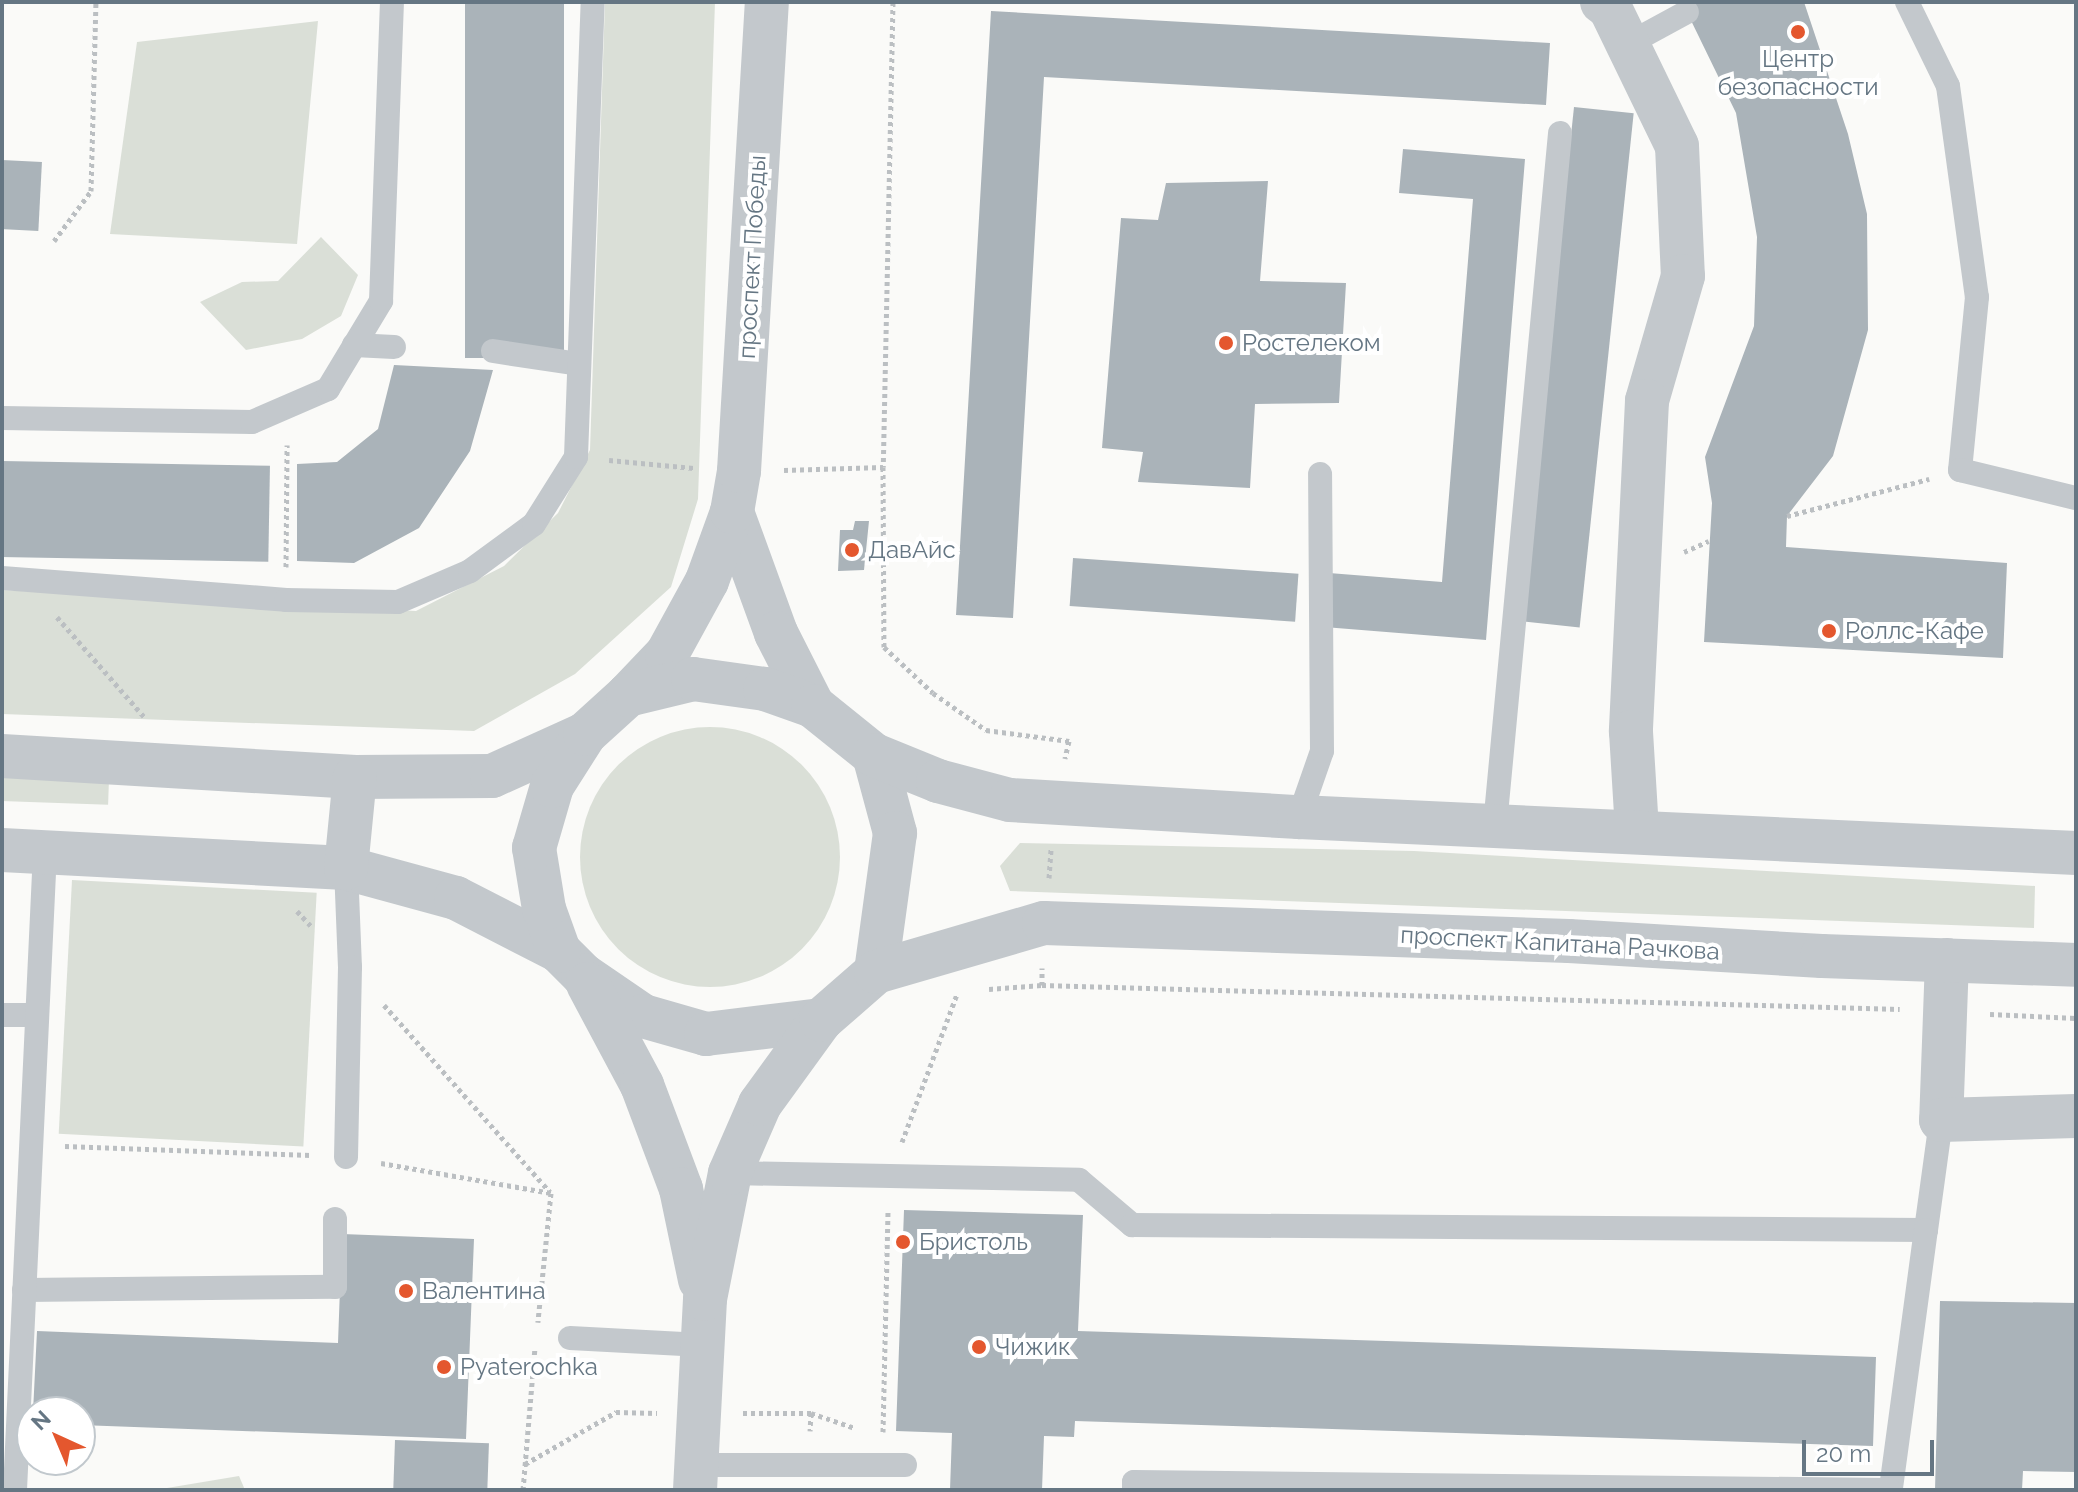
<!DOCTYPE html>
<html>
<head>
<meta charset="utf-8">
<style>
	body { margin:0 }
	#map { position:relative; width:2078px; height:1492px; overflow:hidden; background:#fafaf8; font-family:Raleway,sans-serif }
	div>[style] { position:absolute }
	.green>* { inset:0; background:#dadfd7; transform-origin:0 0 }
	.round { border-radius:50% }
	.building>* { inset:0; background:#aab3b9; transform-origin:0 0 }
	.path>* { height:5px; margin-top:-2.5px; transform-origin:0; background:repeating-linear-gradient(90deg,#bbbfc2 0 4px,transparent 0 8px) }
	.service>* { height:24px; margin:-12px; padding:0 12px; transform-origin:12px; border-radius:12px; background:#c3c8cc }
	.minor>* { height:44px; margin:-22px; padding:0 22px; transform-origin:22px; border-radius:22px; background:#c3c8cc }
	.tertiary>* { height:44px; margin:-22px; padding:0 22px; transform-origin:22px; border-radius:22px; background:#c3c8cc }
	.dots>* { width:22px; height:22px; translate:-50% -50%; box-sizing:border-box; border:4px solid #fff; border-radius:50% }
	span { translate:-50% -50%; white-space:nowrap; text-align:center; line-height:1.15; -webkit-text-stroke:8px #fff; paint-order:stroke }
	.poi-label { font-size:24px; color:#657683 }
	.left { translate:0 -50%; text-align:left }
	.street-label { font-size:24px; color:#657683 }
	.frame { position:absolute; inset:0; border:4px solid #657683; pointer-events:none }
	.north { position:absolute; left:16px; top:1396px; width:80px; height:80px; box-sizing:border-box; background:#fff; border:2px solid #c1c8cd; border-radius:50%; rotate:316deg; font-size:22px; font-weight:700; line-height:32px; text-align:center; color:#657683 }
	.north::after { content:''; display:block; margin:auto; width:28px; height:36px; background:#e4572e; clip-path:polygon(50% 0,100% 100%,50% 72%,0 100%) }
	.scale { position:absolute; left:1802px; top:1440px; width:132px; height:36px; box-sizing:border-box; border:4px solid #657683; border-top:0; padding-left:10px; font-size:24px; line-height:28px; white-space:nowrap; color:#657683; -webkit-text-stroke:6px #fff; paint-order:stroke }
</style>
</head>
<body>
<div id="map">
	<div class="green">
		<i style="clip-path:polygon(605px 2px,715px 2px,698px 499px,671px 587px,575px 674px,474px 731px,2px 714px,2px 590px,416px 611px,504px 566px,558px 513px,590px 450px)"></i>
		<i style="clip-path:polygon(318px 21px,297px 244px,110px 234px,137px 42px)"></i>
		<i style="clip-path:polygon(321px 237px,358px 275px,341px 316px,302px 339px,246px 350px,200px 302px,242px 282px,278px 281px)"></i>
		<i class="round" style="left:580px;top:727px;width:260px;height:260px"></i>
		<i style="left:2px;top:777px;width:107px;height:24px;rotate:2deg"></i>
		<i style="clip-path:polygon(1020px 843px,1414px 851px,2035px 886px,2034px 928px,1010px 891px,1000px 866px)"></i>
		<i style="left:72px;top:880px;width:245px;height:254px;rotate:3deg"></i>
		<i style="clip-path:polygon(239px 1476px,245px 1490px,155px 1490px)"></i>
	</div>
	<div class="building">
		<i style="left:465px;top:2px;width:99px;height:356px"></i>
		<i style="clip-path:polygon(1682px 2px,1804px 2px,1848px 134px,1867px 214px,1868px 330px,1833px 456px,1787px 516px,1786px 547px,2007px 563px,2003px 658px,1704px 642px,1712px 503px,1705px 457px,1754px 326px,1757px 237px,1736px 113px)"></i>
		<i style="clip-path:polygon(991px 11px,1550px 43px,1546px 105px,1044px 77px,1013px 618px,956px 615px)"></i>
		<i style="left:1574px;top:107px;width:60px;height:517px;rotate:6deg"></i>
		<i style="clip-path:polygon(1403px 149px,1525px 159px,1486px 640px,1324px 627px,1329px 573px,1442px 582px,1473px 199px,1399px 193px)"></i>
		<i style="left:2px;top:160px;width:40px;height:69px;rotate:3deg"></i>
		<i style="clip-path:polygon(1268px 181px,1260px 281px,1346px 283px,1339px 403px,1255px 404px,1250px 488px,1138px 482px,1143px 452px,1102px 448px,1121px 218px,1158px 220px,1166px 183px)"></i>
		<i style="clip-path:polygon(394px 365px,493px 370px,470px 451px,419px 528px,354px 563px,297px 561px,297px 464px,337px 462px,378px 429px)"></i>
		<i style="left:2px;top:461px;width:268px;height:96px;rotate:1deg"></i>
		<i style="clip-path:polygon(855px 521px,869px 521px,864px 570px,838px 571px,840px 530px,853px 530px)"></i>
		<i style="left:1073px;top:558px;width:226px;height:48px;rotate:4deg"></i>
		<i style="clip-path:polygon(904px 1210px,1083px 1215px,1078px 1331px,1876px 1357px,1873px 1446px,1075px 1421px,1074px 1437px,1044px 1436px,1042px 1490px,950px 1490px,952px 1433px,896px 1431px)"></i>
		<i style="clip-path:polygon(342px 1234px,474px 1239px,466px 1439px,80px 1425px,80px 1412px,33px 1412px,37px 1331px,338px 1343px)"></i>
		<i style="clip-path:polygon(1940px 1301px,2076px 1303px,2076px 1472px,2023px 1471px,2022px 1490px,1935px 1490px)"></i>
		<i style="left:395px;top:1440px;width:94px;height:50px;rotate:2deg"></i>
	</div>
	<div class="path">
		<i style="left:893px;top:2px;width:465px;rotate:91.2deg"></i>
		<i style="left:883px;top:467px;width:180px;rotate:89.7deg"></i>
		<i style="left:884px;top:647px;width:67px;rotate:43.2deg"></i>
		<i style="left:933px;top:693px;width:65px;rotate:34.9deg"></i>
		<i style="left:986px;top:730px;width:84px;rotate:7.5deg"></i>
		<i style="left:1069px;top:741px;width:18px;rotate:103deg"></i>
		<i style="left:54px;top:241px;width:62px;rotate:-53.5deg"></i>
		<i style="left:91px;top:191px;width:189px;rotate:-88.5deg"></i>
		<i style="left:609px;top:460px;width:85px;rotate:5.4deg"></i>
		<i style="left:784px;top:470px;width:99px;rotate:-1.7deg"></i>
		<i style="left:1787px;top:516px;width:147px;rotate:-14.6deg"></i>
		<i style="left:1684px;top:552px;width:27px;rotate:-24deg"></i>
		<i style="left:286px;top:567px;width:122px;rotate:-89.5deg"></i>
		<i style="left:57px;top:617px;width:134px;rotate:48.9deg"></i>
		<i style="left:1049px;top:878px;width:30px;rotate:-86deg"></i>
		<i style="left:297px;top:911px;width:22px;rotate:47deg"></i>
		<i style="left:1042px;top:985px;width:858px;rotate:1.6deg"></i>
		<i style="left:989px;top:989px;width:53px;rotate:-4.3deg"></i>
		<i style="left:1042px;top:985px;width:17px;rotate:-90deg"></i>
		<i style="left:384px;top:1005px;width:250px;rotate:48.4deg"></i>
		<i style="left:1990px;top:1014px;width:86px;rotate:2.7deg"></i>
		<i style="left:902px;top:1142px;width:158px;rotate:-69.6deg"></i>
		<i style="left:65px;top:1146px;width:246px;rotate:2.1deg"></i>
		<i style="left:381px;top:1163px;width:173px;rotate:10deg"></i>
		<i style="left:551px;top:1193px;width:130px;rotate:95.8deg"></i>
		<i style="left:743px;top:1413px;width:68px"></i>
		<i style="left:811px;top:1413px;width:18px;rotate:93deg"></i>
		<i style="left:811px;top:1413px;width:46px;rotate:18.8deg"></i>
		<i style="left:883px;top:1432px;width:222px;rotate:-88.7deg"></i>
		<i style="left:525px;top:1464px;width:105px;rotate:-29.7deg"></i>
		<i style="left:616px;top:1412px;width:41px;rotate:1.4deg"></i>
		<i style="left:523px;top:1490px;width:143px;rotate:-85.2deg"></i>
	</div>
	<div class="service">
		<i style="left:1907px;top:2px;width:93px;rotate:64deg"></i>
		<i style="left:1948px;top:86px;width:213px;rotate:82.2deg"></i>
		<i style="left:1977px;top:297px;width:174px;rotate:95.6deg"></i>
		<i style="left:1960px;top:470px;width:119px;rotate:13.6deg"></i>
		<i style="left:1628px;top:44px;width:67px;rotate:-28.5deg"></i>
		<i style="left:354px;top:345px;width:40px;rotate:2.9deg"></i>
		<i style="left:493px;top:351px;width:87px;rotate:8.6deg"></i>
		<i style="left:2px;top:418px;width:250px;rotate:0.9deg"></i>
		<i style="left:252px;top:422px;width:83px;rotate:-23.5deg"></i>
		<i style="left:328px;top:389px;width:103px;rotate:-58.9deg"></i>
		<i style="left:381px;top:301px;width:299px;rotate:-87.9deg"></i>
		<i style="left:2px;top:578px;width:285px;rotate:4.4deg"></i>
		<i style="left:286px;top:600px;width:112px;rotate:1deg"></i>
		<i style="left:398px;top:602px;width:78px;rotate:-23.3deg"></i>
		<i style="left:470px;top:571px;width:79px;rotate:-36.3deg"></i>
		<i style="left:534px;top:524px;width:79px;rotate:-57.9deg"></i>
		<i style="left:576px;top:457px;width:455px;rotate:-87.9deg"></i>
		<i style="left:1299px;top:817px;width:70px;rotate:-70.8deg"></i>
		<i style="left:1322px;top:751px;width:277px;rotate:-90.4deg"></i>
		<i style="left:1495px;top:825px;width:695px;rotate:-84.63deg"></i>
		<i style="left:346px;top:868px;width:99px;rotate:87.7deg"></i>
		<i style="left:350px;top:967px;width:190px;rotate:91.2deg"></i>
		<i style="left:2px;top:1015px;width:35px"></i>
		<i style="left:730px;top:1173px;width:349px;rotate:1.1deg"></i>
		<i style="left:1079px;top:1180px;width:70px;rotate:40.3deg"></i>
		<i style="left:1132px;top:1225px;width:794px;rotate:0.36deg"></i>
		<i style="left:1926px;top:1230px;width:111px;rotate:-82.2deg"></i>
		<i style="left:24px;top:1290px;width:311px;rotate:-0.6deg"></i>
		<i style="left:335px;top:1287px;width:68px;rotate:-90deg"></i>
		<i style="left:570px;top:1338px;width:132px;rotate:3deg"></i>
		<i style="left:696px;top:1465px;width:209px"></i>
		<i style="left:1891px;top:1488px;width:260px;rotate:-82.3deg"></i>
		<i style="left:15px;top:1490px;width:639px;rotate:-87.31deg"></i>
		<i style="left:1134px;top:1490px;width:8px;rotate:-90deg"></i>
		<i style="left:1134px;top:1482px;width:756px;rotate:0.61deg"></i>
	</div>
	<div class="minor">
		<i style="left:1602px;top:2px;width:10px;rotate:37deg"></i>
		<i style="left:1610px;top:8px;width:153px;rotate:64.1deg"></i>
		<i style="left:1677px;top:146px;width:130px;rotate:87.4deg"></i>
		<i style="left:1683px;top:276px;width:130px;rotate:106.1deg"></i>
		<i style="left:1647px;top:401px;width:331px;rotate:92.8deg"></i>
		<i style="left:1631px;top:732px;width:99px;rotate:86.5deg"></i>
		<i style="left:732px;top:512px;width:129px;rotate:70deg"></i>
		<i style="left:776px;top:633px;width:82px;rotate:63.1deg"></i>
		<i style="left:628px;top:695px;width:57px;rotate:-46.4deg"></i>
		<i style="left:667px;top:654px;width:83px;rotate:-61.3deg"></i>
		<i style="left:707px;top:581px;width:73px;rotate:-70.1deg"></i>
		<i style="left:732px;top:512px;width:42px;rotate:-80.3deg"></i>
		<i style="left:739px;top:471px;width:470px;rotate:-86.6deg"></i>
		<i style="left:1947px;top:960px;width:160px;rotate:92.1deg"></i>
		<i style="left:1941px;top:1120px;width:135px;rotate:-1.7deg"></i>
	</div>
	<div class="tertiary">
		<i style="left:874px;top:755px;width:81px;rotate:74.9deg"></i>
		<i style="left:895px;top:833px;width:140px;rotate:97.8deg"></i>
		<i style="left:2px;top:756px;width:354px;rotate:3.4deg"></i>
		<i style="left:355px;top:777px;width:137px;rotate:-0.4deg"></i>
		<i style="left:492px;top:776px;width:102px;rotate:-24.3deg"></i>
		<i style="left:2px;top:850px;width:344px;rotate:3deg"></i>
		<i style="left:346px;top:868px;width:114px;rotate:15.3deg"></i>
		<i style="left:456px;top:898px;width:116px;rotate:27.2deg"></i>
		<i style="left:559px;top:951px;width:34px;rotate:45deg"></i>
		<i style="left:583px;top:975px;width:73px;rotate:34.3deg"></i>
		<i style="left:643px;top:1016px;width:66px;rotate:15.9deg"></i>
		<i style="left:706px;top:1034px;width:116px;rotate:-6.9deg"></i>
		<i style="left:346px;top:868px;width:91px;rotate:-84.4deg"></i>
		<i style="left:559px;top:951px;width:45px;rotate:-109.7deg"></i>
		<i style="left:544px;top:909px;width:62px;rotate:-99.3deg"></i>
		<i style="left:534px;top:848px;width:65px;rotate:-73.8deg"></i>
		<i style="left:552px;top:786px;width:62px;rotate:-57.6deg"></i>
		<i style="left:585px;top:734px;width:58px;rotate:-42.2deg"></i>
		<i style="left:628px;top:695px;width:67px;rotate:-13.8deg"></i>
		<i style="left:693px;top:679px;width:73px;rotate:7.9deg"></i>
		<i style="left:765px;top:689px;width:51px;rotate:19.5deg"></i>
		<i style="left:813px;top:706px;width:78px;rotate:38.8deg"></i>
		<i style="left:874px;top:755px;width:69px;rotate:22.1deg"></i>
		<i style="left:938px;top:781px;width:74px;rotate:14.8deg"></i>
		<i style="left:1010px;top:800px;width:289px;rotate:3.4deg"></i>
		<i style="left:1299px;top:817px;width:778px;rotate:2.65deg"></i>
		<i style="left:588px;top:984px;width:115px;rotate:61.9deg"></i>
		<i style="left:642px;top:1085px;width:111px;rotate:69.4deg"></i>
		<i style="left:681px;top:1189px;width:93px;rotate:78.2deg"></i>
		<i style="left:695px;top:1490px;width:191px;rotate:-87deg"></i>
		<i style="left:705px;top:1299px;width:128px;rotate:-78.8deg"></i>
		<i style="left:730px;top:1173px;width:75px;rotate:-66.5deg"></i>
		<i style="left:760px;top:1104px;width:104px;rotate:-54deg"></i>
		<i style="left:821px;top:1020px;width:73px;rotate:-41.1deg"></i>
		<i style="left:876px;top:972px;width:175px;rotate:-16.3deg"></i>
		<i style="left:1044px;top:923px;width:525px;rotate:1.96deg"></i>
		<i style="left:1569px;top:941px;width:253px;rotate:3.4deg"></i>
		<i style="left:1822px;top:956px;width:254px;rotate:2deg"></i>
	</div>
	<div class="dots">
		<i style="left:1798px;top:32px;background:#e4572e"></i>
		<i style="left:1226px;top:343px;background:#e4572e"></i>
		<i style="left:852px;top:550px;background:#e4572e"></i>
		<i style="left:1829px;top:631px;background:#e4572e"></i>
		<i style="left:903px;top:1242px;background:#e4572e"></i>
		<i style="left:406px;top:1291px;background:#e4572e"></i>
		<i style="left:979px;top:1347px;background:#e4572e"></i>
		<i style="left:444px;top:1367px;background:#e4572e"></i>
	</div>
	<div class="poi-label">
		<span style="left:1798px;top:73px">Центр<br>безопасности</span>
		<span class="left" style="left:1242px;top:343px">Ростелеком</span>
		<span class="left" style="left:868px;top:550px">ДавАйс</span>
		<span class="left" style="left:1845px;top:631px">Роллс-Кафе</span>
		<span class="left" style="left:919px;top:1242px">Бристоль</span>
		<span class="left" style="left:422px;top:1291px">Валентина</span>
		<span class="left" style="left:995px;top:1347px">Чижик</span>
		<span class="left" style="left:460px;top:1367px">Pyaterochka</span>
	</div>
	<div class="street-label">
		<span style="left:752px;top:257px;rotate:-87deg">проспект Победы</span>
		<span style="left:1560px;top:943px;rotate:3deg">проспект Капитана Рачкова</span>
	</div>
	<div class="frame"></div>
	<div class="north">N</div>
	<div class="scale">20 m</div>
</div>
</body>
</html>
